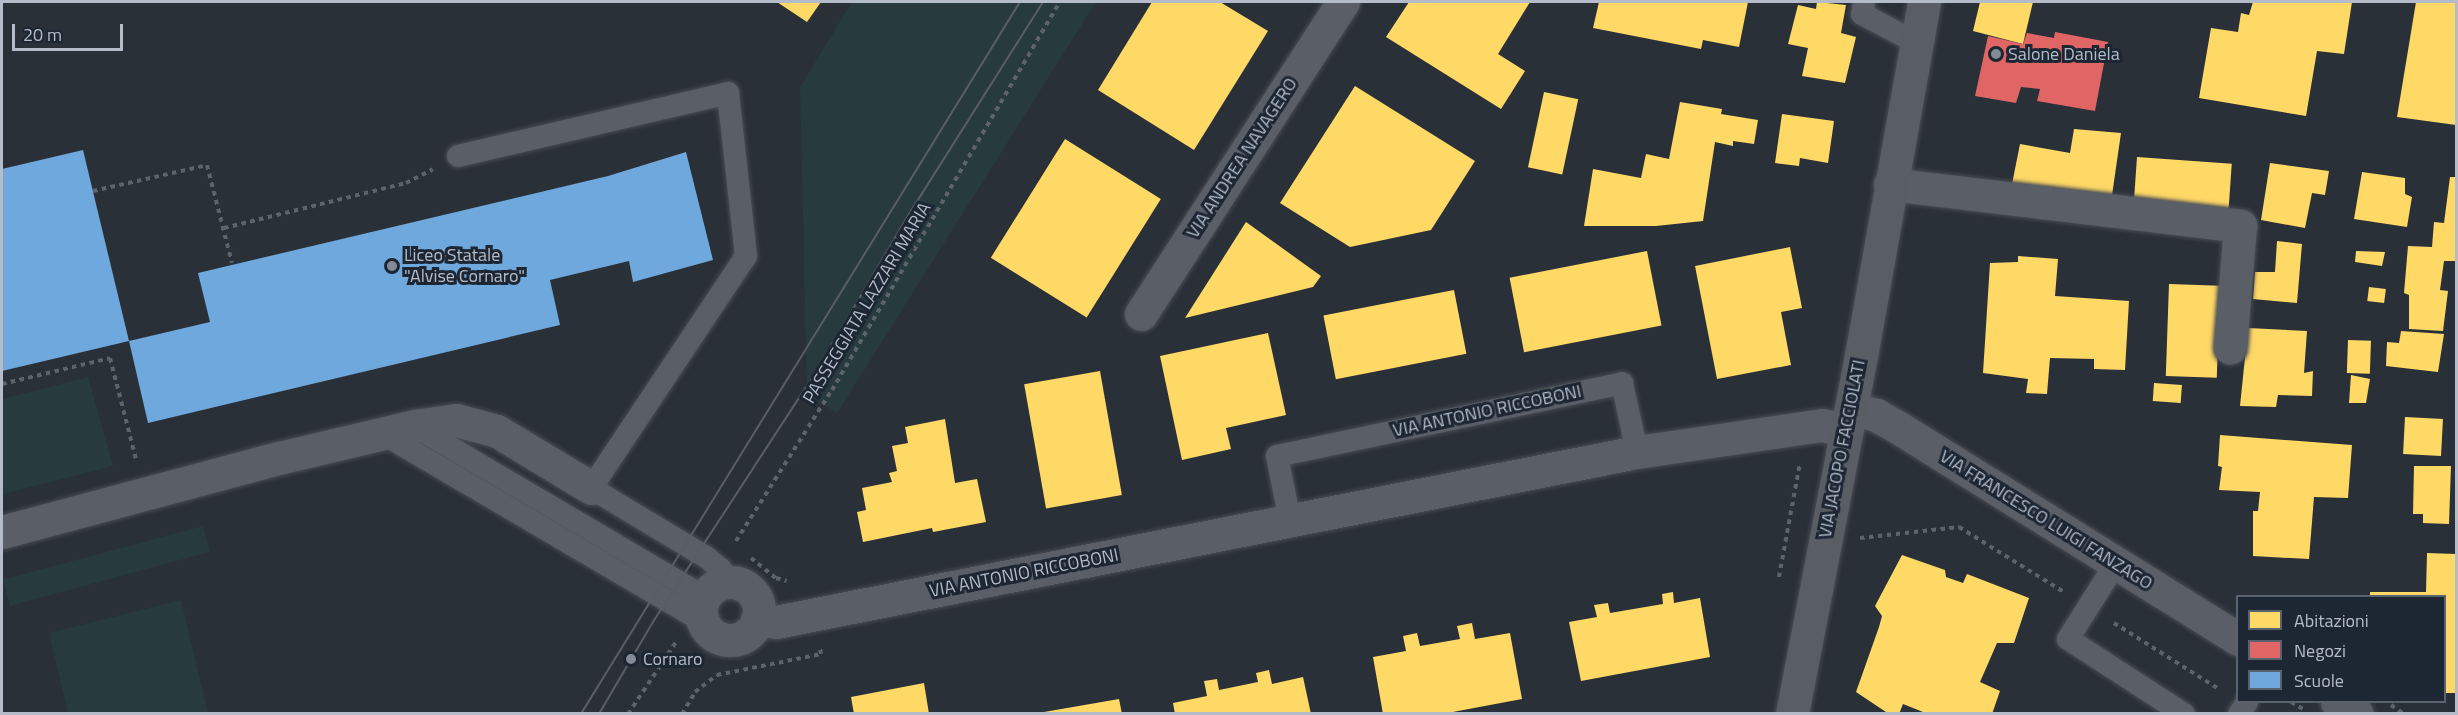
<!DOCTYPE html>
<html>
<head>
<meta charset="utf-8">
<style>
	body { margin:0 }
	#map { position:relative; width:2458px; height:715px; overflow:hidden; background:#2a3038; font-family:"Titillium Web",sans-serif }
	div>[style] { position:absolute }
	.green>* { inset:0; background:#273a3e; transform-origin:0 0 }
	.homes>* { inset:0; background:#ffd966; transform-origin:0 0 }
	.shops>* { inset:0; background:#e06666 }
	.schools>* { inset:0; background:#6fa8dc }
	.path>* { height:4px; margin-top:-2px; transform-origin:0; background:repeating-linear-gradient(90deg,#5d636a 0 4.5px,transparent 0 9px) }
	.roads { filter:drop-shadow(0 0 2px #484c53) drop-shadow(0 0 2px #484c53) }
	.service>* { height:22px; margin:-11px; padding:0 11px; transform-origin:11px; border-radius:11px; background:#5a5e66 }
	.pedestrian>* { height:33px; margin:-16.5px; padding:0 16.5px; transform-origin:16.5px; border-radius:16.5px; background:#5a5e66 }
	.minor>* { height:33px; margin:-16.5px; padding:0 16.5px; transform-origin:16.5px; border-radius:16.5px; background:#5a5e66 }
	.minor>.ring { margin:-16.5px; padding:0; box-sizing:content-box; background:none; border:33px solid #5a5e66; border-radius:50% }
	.secondary>* { height:33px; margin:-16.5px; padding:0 16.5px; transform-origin:16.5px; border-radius:16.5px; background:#595d64 }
	.tram>* { height:1.5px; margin:-0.75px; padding:0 0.75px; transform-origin:0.75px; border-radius:0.75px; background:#595d64 }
	.dots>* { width:16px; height:16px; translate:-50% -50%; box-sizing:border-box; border:3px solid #1d2633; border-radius:50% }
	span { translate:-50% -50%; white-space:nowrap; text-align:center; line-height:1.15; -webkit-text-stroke:6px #1d2633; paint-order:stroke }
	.poi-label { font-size:18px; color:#b4bcc9 }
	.left { translate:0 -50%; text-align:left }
	.street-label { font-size:18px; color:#b4bcc9 }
	.frame { position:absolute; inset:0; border:3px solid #b4bcc9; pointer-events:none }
	.legend { position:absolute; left:2236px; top:595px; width:210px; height:108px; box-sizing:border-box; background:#1d2633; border:2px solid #59626f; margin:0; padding:8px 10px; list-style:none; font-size:18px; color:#b4bcc9 }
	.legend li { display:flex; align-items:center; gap:12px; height:30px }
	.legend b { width:30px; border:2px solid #59626f }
	.scale { position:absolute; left:12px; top:24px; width:111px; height:27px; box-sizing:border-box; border:3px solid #b4bcc9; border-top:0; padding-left:8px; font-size:18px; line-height:21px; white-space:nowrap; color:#b4bcc9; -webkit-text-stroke:4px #1d2633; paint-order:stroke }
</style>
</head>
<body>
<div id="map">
	<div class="green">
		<i style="clip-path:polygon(852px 2px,1096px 2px,837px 413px,807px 395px,800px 87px)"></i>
		<i style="clip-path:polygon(88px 377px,113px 466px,2px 494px,2px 399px)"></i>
		<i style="left:203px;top:526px;width:27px;height:207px;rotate:75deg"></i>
		<i style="clip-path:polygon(181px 600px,208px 713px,68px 713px,49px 633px)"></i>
	</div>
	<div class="homes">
		<i style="clip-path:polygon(777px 2px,821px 2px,807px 22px)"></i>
		<i style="clip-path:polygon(1152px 2px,1220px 2px,1268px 31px,1194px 150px,1098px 90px)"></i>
		<i style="clip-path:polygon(1409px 2px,1530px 2px,1498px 54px,1525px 71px,1501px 109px,1386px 37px)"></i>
		<i style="clip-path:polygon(1599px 2px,1748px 2px,1739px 47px,1703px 40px,1701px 49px,1593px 28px)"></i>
		<i style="clip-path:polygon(1817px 2px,1846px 5px,1841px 33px,1856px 37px,1845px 83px,1802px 76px,1808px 48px,1788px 44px,1798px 5px,1816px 9px)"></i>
		<i style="clip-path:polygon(1980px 2px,2033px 2px,2023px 44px,1973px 31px)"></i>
		<i style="clip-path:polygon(2253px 2px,2352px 2px,2344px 54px,2317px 51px,2306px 116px,2199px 98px,2211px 28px,2238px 32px,2241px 13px,2249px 15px)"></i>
		<i style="clip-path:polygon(2416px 2px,2456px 2px,2456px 125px,2397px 117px)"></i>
		<i style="clip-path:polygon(1355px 86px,1475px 161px,1431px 230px,1350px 247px,1280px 203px)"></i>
		<i style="left:1544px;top:92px;width:35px;height:77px;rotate:12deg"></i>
		<i style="clip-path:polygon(1680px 102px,1722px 109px,1721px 114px,1758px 120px,1754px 144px,1733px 141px,1733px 146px,1715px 142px,1703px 221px,1656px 226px,1584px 226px,1593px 169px,1641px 178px,1646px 154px,1669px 159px)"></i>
		<i style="clip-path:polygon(1782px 114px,1834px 121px,1828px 163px,1800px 158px,1799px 166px,1775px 163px)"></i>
		<i style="clip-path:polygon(2074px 129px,2121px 133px,2109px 216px,2010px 194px,2020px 144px,2070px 153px)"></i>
		<i style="left:1065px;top:139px;width:113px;height:140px;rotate:32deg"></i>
		<i style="left:2137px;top:157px;width:95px;height:53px;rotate:4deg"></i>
		<i style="clip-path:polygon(2270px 163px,2329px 171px,2325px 195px,2312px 193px,2305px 228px,2261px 220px)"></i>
		<i style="clip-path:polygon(2362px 172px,2405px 178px,2405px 194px,2412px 197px,2407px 227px,2354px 219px)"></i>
		<i style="clip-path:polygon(2450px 177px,2456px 177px,2456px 261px,2444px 261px,2440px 290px,2448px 291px,2443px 331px,2409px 329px,2409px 295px,2404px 293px,2408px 246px,2432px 247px,2434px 222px,2444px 223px)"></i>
		<i style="clip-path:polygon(1246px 222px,1321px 276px,1313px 287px,1185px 318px)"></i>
		<i style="clip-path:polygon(2277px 241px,2302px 244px,2297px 303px,2253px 299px,2255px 272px,2275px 272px)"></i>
		<i style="clip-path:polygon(1790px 247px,1802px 308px,1781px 312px,1791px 365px,1717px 379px,1695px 266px)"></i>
		<i style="left:1647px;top:251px;width:76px;height:140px;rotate:79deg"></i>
		<i style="clip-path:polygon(2356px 251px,2385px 252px,2382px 266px,2355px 262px)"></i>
		<i style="clip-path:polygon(2018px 256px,2058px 259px,2055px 296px,2129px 301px,2125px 370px,2094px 369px,2094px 359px,2050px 358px,2047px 394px,2026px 393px,2028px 379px,1983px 373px,1990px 263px,2018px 262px)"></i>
		<i style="left:2169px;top:284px;width:51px;height:92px;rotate:2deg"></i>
		<i style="left:2369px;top:287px;width:17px;height:14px;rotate:7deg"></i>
		<i style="left:1454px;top:290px;width:65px;height:133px;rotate:79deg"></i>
		<i style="clip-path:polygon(2248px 328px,2307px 331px,2304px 373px,2313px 371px,2312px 396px,2278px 395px,2276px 407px,2240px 406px)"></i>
		<i style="clip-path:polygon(2401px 331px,2444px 334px,2438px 372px,2386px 366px,2387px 342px,2399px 343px)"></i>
		<i style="clip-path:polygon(1268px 333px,1286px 415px,1226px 428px,1231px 449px,1182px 460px,1160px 356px)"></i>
		<i style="left:2348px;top:340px;width:23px;height:33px;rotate:2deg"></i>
		<i style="left:1100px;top:371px;width:126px;height:77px;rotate:80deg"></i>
		<i style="clip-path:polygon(2351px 375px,2370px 379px,2366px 403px,2349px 403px)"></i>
		<i style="left:2154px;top:383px;width:28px;height:18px;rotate:4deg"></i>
		<i style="left:2405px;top:417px;width:38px;height:37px;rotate:3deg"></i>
		<i style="clip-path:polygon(945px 419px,955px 483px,977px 479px,986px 522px,933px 532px,932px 528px,863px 542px,857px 512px,866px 510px,862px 488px,892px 482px,889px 473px,897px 471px,892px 446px,908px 443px,905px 427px)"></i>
		<i style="clip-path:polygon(2220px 435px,2352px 445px,2348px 498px,2314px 497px,2309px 559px,2253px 556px,2253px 511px,2258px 511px,2260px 492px,2219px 490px,2222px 467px,2218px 466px)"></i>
		<i style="clip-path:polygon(2414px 466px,2451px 466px,2449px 524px,2423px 523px,2423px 514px,2413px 514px)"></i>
		<i style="clip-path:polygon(2427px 553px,2456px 554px,2456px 693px,2444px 693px,2444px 596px,2370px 596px,2370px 592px,2426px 592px)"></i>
		<i style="clip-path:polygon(1902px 555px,1945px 570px,1946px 577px,1963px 583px,1967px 574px,2029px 598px,2014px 643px,1997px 643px,1980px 682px,2000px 691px,1992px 714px,1928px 714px,1903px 704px,1899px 714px,1889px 714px,1856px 692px,1879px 627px,1882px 616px,1875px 606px)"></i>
		<i style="clip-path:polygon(1673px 592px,1674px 603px,1700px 598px,1710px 657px,1581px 681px,1569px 622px,1597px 617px,1594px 605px,1608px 603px,1610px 613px,1663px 604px,1662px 594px)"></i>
		<i style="clip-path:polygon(1472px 623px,1475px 639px,1510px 633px,1522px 699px,1442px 714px,1383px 714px,1373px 657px,1406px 651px,1403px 636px,1417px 633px,1420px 646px,1460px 639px,1457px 626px)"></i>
		<i style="clip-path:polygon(1269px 670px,1272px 684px,1303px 677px,1311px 714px,1175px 714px,1173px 703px,1207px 696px,1204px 681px,1217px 679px,1219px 690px,1258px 682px,1256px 673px)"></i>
		<i style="clip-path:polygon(924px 683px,929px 714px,854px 714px,851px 697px)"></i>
		<i style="clip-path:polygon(1119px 699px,1122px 714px,1044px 714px,1044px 712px)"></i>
	</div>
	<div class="shops">
		<i style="clip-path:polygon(2055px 32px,2108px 42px,2095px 111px,2037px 101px,2040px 89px,2021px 87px,2016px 103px,1975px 96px,1988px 36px,2023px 44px,2027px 33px,2054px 38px)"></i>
	</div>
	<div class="schools">
		<i style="clip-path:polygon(83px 150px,129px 341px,2px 371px,2px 169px)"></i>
		<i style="clip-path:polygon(686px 152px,713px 260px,633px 282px,629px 261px,550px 280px,560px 325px,148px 423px,129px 341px,210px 322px,198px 273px,608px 176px)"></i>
	</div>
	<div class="path">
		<i style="left:93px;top:191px;width:117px;rotate:-12.8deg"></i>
		<i style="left:207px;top:165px;width:101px;rotate:75.7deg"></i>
		<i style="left:224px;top:228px;width:187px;rotate:-13.9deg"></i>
		<i style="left:406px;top:183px;width:30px;rotate:-27deg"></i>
		<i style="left:2px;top:384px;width:111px;rotate:-13.5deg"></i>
		<i style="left:110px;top:358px;width:104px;rotate:75.6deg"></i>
		<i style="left:1860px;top:538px;width:100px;rotate:-6.3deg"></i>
		<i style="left:1959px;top:527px;width:123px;rotate:31.8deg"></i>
		<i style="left:736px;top:541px;width:179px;rotate:-57.6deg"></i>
		<i style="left:832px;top:390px;width:450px;rotate:-59.6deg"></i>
		<i style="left:751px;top:558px;width:32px;rotate:39deg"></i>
		<i style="left:776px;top:578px;width:11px;rotate:15deg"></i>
		<i style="left:1779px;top:577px;width:116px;rotate:-79.6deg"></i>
		<i style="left:2114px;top:623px;width:124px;rotate:32.2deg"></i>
		<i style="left:2291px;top:702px;width:14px;rotate:30deg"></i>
		<i style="left:2391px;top:705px;width:16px;rotate:35deg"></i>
		<i style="left:628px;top:714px;width:87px;rotate:-56.3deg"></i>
		<i style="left:682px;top:714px;width:26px;rotate:-59deg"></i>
		<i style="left:695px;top:692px;width:28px;rotate:-38deg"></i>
		<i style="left:717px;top:675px;width:106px;rotate:-11.4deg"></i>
		<i style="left:821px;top:654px;width:6px;rotate:-99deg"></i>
	</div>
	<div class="roads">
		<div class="service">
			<i style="left:1864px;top:2px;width:12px;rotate:99deg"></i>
			<i style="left:1862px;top:14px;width:62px;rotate:27.8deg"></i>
			<i style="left:458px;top:156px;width:277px;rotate:-13.1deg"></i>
			<i style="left:728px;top:93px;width:164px;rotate:83.7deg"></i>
			<i style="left:746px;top:256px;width:279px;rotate:123.7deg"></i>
			<i style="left:591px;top:488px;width:134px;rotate:31deg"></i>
			<i style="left:706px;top:557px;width:19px;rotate:39deg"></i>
			<i style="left:721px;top:569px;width:15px;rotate:62deg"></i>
			<i style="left:414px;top:426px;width:337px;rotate:30.5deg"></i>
			<i style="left:385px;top:435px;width:371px;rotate:30.4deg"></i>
			<i style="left:1290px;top:521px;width:66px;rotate:-101.3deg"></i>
			<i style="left:1277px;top:456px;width:353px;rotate:-11.9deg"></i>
			<i style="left:1622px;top:383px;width:71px;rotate:77.7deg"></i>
			<i style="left:2116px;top:563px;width:90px;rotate:122.3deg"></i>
			<i style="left:2068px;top:639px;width:138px;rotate:32.9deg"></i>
			<i style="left:2239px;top:714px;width:14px;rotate:-56deg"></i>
		</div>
		<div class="pedestrian">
			<i style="left:2px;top:532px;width:287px;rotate:-15deg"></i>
			<i style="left:279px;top:458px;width:139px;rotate:-13.3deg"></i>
			<i style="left:414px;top:426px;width:42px;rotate:-8.1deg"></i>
			<i style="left:456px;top:420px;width:42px;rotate:15deg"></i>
			<i style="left:497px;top:431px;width:110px;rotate:31.2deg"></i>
		</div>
		<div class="minor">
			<i style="left:1890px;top:184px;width:353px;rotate:6.8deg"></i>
			<i style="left:2240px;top:226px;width:122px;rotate:94.7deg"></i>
			<i style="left:1141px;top:314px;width:372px;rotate:-57.1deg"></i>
			<i style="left:1851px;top:409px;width:26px;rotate:13deg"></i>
			<i style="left:1876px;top:415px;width:26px;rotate:29deg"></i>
			<i style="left:1899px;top:428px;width:399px;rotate:31.9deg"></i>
			<i class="ring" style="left:701px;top:582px;width:25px;height:25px"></i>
			<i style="left:757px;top:619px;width:19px;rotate:9deg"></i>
			<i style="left:776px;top:622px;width:878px;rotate:-11.17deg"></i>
			<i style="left:1637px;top:452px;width:187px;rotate:-8.3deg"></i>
			<i style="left:1822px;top:425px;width:25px;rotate:11deg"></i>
			<i style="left:2337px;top:702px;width:23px;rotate:31deg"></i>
		</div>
		<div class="secondary">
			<i style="left:1792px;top:714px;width:365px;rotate:-79.1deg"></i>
			<i style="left:1861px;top:356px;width:360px;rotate:-79.9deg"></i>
		</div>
	</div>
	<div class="tram">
		<i style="left:581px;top:714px;width:836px;rotate:-58.34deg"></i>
		<i style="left:599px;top:714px;width:107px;rotate:-59.6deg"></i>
		<i style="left:653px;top:622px;width:295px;rotate:-56.9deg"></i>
		<i style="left:814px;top:375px;width:191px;rotate:-59.4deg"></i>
		<i style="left:911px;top:211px;width:247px;rotate:-57.7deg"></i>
	</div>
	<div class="dots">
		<i style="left:1996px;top:54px;background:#848b96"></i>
		<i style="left:392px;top:266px;background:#848b96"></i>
		<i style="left:631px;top:659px;background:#848b96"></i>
	</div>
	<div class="poi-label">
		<span class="left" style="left:2008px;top:54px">Salone Daniela</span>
		<span class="left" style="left:404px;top:266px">Liceo Statale<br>"Alvise Cornaro"</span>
		<span class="left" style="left:643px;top:659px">Cornaro</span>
	</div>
	<div class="street-label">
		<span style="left:1242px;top:158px;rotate:-57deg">VIA ANDREA NAVAGERO</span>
		<span style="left:867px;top:303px;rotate:-59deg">PASSEGGIATA LAZZARI MARIA</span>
		<span style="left:1487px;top:411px;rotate:-12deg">VIA ANTONIO RICCOBONI</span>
		<span style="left:1842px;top:449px;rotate:-79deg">VIA JACOPO FACCIOLATI</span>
		<span style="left:2046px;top:520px;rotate:32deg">VIA FRANCESCO LUIGI FANZAGO</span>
		<span style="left:1024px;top:573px;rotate:-11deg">VIA ANTONIO RICCOBONI</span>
	</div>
	<div class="frame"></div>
	<ul class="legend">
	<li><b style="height:16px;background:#ffd966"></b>Abitazioni</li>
	<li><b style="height:16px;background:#e06666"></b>Negozi</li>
	<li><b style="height:16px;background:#6fa8dc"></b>Scuole</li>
	</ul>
	<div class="scale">20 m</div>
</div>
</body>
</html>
